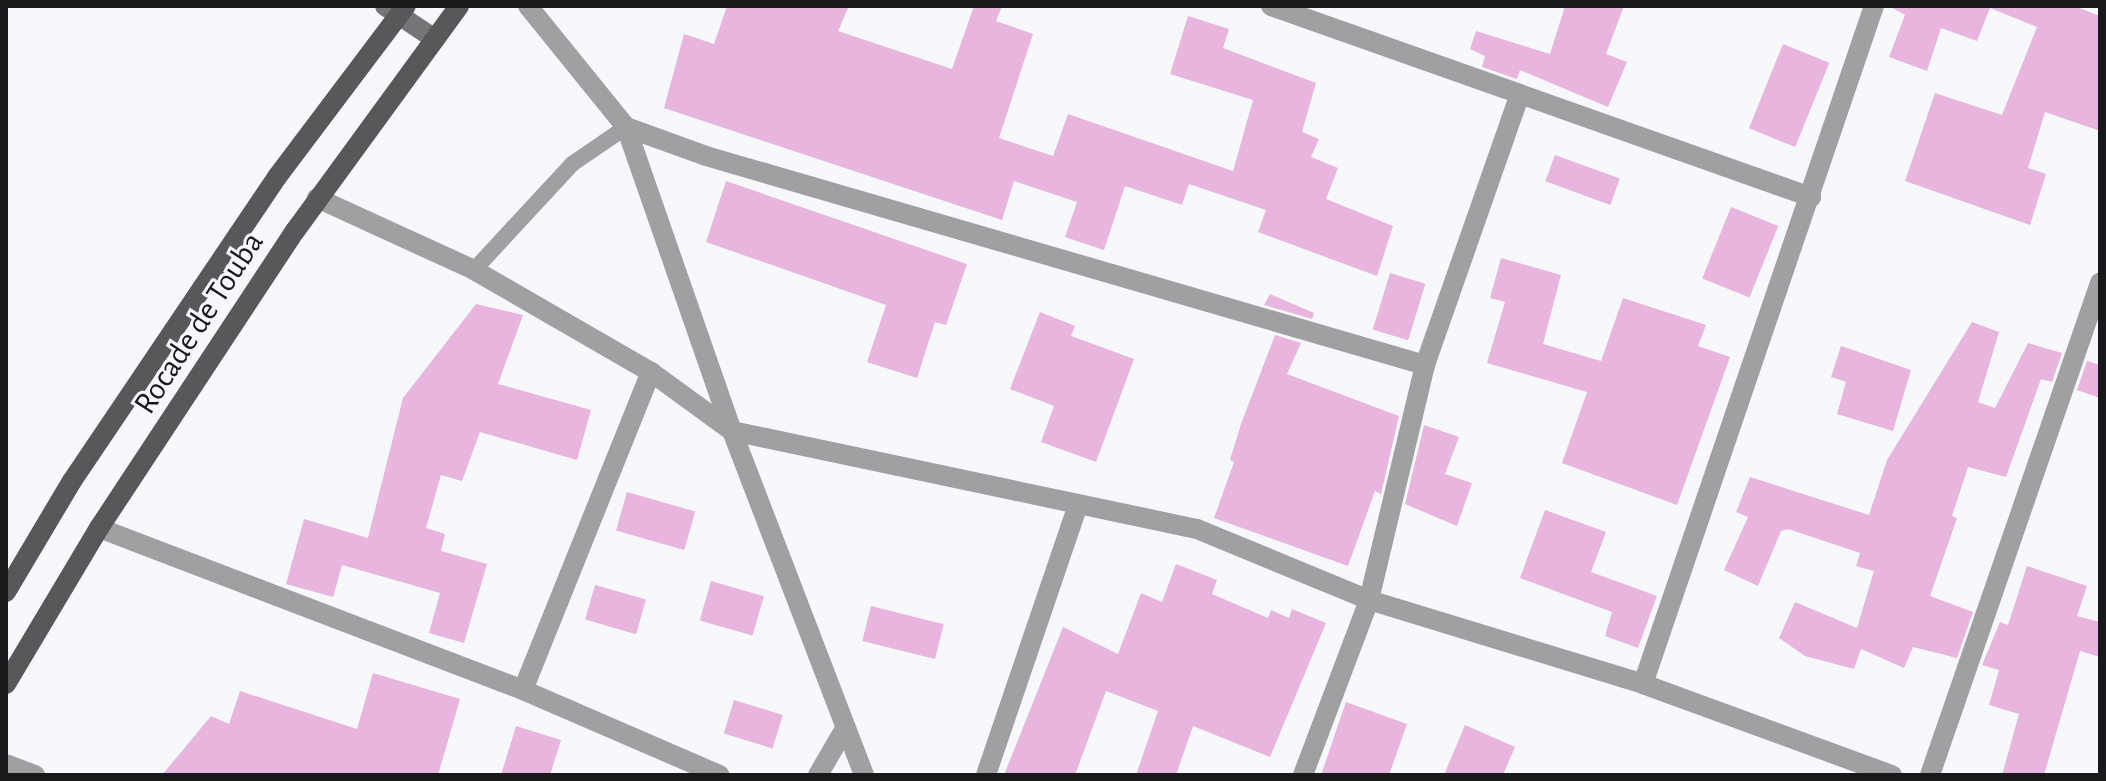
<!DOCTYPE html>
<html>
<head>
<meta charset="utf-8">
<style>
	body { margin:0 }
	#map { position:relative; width:2106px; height:781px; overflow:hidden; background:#f6f8fb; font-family:"Alegreya Sans",sans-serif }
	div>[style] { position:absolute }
	.building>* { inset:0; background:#e7b5de; transform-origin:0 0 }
	.lane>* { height:16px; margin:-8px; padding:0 8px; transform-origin:8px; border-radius:8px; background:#9fa0a1 }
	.street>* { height:20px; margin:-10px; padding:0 10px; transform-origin:10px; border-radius:10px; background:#9fa0a1 }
	.secondary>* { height:20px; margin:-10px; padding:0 10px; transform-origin:10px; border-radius:10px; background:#757577 }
	.primary>* { height:20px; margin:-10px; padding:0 10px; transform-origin:10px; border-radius:10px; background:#57585a }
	span { translate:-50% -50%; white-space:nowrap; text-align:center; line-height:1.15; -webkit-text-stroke:6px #f6f8fb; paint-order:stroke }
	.street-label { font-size:32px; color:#18191a }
	.frame { position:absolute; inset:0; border:8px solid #18191a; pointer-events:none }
</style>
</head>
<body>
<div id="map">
	<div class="building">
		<i style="clip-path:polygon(727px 6px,849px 6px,838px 31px,952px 69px,974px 6px,1002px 6px,996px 21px,1033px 34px,999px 138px,1053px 156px,1068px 114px,1233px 171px,1253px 100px,1170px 74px,1188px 16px,1229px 29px,1223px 48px,1316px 83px,1302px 132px,1319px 139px,1311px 157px,1338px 168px,1326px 199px,1393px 226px,1377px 276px,1258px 232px,1266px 210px,1189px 184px,1182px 205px,1125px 186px,1104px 250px,1065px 237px,1077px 202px,1014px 181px,1002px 220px,664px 108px,684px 34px,714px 44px)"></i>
		<i style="clip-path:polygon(1565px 6px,1624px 6px,1606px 54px,1627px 62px,1608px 107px,1520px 70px,1517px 79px,1482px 67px,1485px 56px,1470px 49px,1476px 31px,1550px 54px)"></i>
		<i style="clip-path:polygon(1889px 6px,2074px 6px,2100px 16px,2100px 131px,2045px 112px,2028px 168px,2046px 174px,2030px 225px,1905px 181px,1935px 93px,2002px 115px,2037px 27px,1990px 8px,1977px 41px,1941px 28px,1927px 71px,1889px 57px,1905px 15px)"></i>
		<i style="left:1783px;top:44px;width:50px;height:91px;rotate:22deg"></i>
		<i style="left:1555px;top:155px;width:69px;height:28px;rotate:20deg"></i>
		<i style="clip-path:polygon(726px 181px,967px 264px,946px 325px,935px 322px,917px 378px,867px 362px,886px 305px,706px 242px)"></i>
		<i style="left:1731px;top:207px;width:51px;height:77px;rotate:22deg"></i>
		<i style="clip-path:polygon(1501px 258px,1561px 275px,1543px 344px,1601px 361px,1623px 298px,1706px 325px,1698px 346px,1730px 357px,1677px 505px,1562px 463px,1587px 392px,1487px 363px,1505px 302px,1490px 298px)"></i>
		<i style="left:1390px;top:273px;width:37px;height:59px;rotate:17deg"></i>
		<i style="clip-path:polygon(1270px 294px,1314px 313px,1312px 319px,1264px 305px)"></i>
		<i style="clip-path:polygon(476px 304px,523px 315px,498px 384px,591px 410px,577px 460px,480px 432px,462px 481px,441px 475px,426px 528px,445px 534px,441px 551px,487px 564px,464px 643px,429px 633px,440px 593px,342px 565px,333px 597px,286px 584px,304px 519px,368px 538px,403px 398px)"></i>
		<i style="clip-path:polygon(1040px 312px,1075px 326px,1071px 336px,1134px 359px,1096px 462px,1041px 442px,1054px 406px,1010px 389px)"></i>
		<i style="clip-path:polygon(1972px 322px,1999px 332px,1978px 402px,1995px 408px,2028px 343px,2062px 353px,2052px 382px,2041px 379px,2006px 477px,1968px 467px,1952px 516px,1957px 518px,1930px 596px,1973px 612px,1957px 658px,1913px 647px,1904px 668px,1861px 649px,1854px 669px,1805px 656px,1779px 638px,1795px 602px,1857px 628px,1874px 571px,1856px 566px,1860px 553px,1788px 529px,1781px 531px,1758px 586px,1724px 570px,1748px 517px,1736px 512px,1750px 477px,1869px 515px,1887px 460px)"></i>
		<i style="clip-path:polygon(1275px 335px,1301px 343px,1287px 374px,1399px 416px,1381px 494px,1375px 491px,1348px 566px,1214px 518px,1234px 462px,1230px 460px,1241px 424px)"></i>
		<i style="clip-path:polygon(1841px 346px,1911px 370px,1893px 431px,1837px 414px,1846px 382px,1831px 377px)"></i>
		<i style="clip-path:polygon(2087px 361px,2100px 365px,2100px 398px,2077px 390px)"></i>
		<i style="clip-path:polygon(1424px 425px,1459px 437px,1445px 474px,1472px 483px,1457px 526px,1405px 504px)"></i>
		<i style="left:627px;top:492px;width:71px;height:40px;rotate:16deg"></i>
		<i style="clip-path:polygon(1545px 510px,1606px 532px,1591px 572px,1657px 596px,1638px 648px,1605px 636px,1612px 612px,1520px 578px)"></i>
		<i style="clip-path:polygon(1176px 564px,1217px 580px,1212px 594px,1268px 618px,1271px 610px,1289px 618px,1292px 609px,1326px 623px,1270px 757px,1193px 726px,1176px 775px,1136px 775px,1158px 711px,1106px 691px,1075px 775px,1004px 775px,1063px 627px,1118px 654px,1141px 593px,1162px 602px)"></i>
		<i style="clip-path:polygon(2027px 566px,2087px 586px,2077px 616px,2100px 622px,2100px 657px,2080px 651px,2044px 775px,2002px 775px,2019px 714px,1989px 705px,1999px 670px,1982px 665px,2000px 622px,2008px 625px)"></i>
		<i style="left:711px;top:581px;width:55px;height:41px;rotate:16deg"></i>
		<i style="left:595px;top:585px;width:53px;height:36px;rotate:16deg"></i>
		<i style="left:871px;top:606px;width:75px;height:36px;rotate:14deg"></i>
		<i style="clip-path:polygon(373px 673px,460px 699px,438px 775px,162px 775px,211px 716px,229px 724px,240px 691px,357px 729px)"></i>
		<i style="left:734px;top:700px;width:51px;height:35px;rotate:17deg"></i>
		<i style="clip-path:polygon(1346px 702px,1407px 724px,1389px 775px,1321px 775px)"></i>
		<i style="clip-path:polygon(1465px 725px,1515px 747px,1503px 775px,1444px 775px)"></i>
		<i style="clip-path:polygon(516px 726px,561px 740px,550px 775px,501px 775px)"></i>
	</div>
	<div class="lane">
		<i style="left:474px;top:270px;width:144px;rotate:-47.2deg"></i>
		<i style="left:572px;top:164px;width:65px;rotate:-34.4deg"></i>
	</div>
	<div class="street">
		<i style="left:528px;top:6px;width:156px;rotate:51deg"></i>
		<i style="left:626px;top:127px;width:322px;rotate:70.8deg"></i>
		<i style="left:732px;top:431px;width:368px;rotate:69deg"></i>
		<i style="left:1271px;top:6px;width:573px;rotate:19.48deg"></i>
		<i style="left:626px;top:127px;width:85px;rotate:19.9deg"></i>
		<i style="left:706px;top:156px;width:749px;rotate:16.21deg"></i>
		<i style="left:317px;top:198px;width:173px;rotate:24.6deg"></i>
		<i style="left:474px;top:270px;width:204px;rotate:30deg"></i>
		<i style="left:651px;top:372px;width:100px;rotate:36.1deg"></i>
		<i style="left:732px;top:431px;width:475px;rotate:11.9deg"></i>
		<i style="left:1197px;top:529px;width:186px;rotate:22.4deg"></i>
		<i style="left:1369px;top:600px;width:287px;rotate:17deg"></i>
		<i style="left:1643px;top:684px;width:265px;rotate:20.1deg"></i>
		<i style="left:99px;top:528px;width:454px;rotate:20.9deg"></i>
		<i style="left:523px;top:690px;width:214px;rotate:23.4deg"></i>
		<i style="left:1643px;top:684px;width:716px;rotate:-71.19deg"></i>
		<i style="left:523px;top:690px;width:343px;rotate:-68.1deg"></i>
		<i style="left:6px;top:764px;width:31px;rotate:21deg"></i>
		<i style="left:818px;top:775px;width:50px;rotate:-59.8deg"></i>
		<i style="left:986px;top:775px;width:286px;rotate:-71.2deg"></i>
		<i style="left:1303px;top:775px;width:187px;rotate:-69.3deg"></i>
		<i style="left:1369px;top:600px;width:242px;rotate:-76.6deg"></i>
		<i style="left:1425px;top:365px;width:285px;rotate:-70.7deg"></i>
		<i style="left:1930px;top:775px;width:521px;rotate:-70.94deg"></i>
	</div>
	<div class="secondary">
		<i style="left:385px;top:6px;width:60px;rotate:33.4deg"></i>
	</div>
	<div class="primary">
		<i style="left:6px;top:592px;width:129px;rotate:-59.3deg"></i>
		<i style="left:72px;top:481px;width:367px;rotate:-56deg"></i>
		<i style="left:277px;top:177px;width:214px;rotate:-53deg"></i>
		<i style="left:6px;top:684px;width:182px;rotate:-59.2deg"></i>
		<i style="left:99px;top:528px;width:356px;rotate:-56.6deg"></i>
		<i style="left:295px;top:231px;width:278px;rotate:-53.9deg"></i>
	</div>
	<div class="street-label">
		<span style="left:199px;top:323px;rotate:-57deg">Rocade de Touba</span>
	</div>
	<div class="frame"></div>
</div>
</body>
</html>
